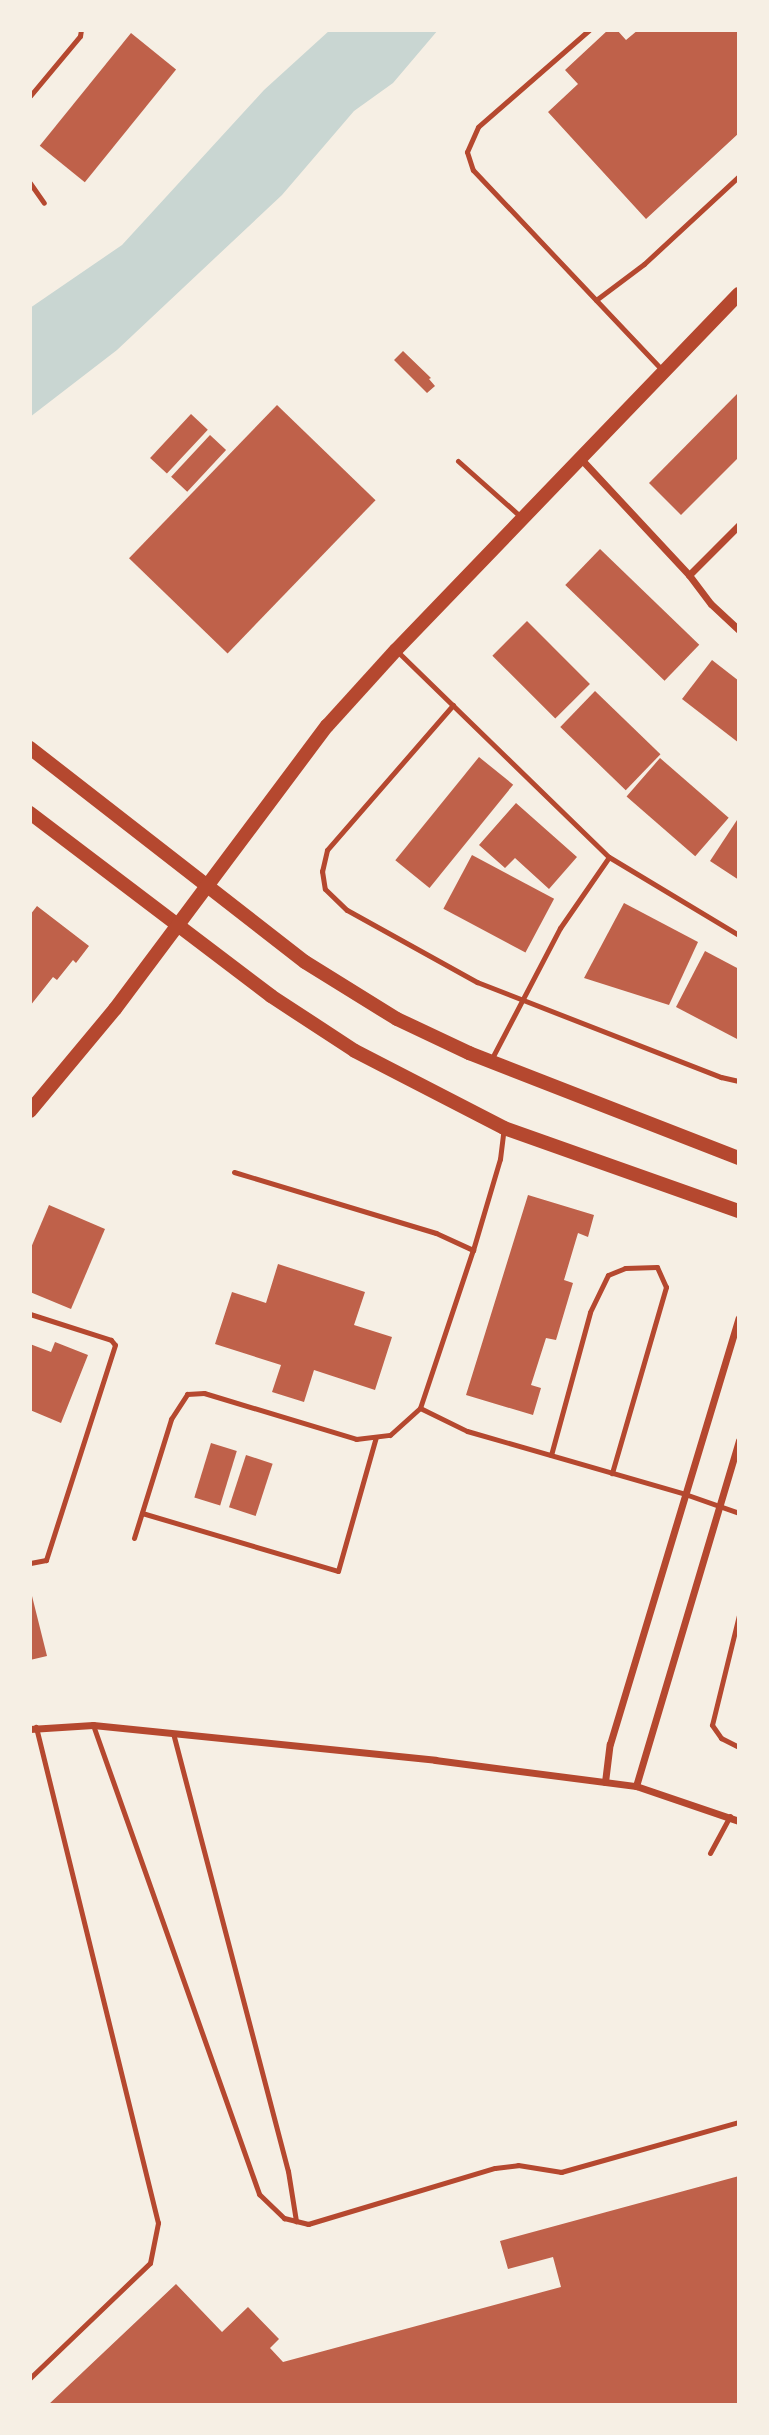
<!DOCTYPE html>
<html>
<head>
<meta charset="utf-8">
<style>
	body { margin:0 }
	#map { position:relative; width:769px; height:2435px; overflow:hidden; background:#f6efe4; font-family:"IBM Plex Sans",sans-serif }
	div>[style] { position:absolute }
	.water>* { inset:0; background:#c9d6d2 }
	.building>* { inset:0; background:#bf614a; transform-origin:0 0 }
	.service>* { height:5px; margin:-2.5px; padding:0 2.5px; transform-origin:2.5px; border-radius:2.5px; background:#b5482f }
	.minor>* { height:7px; margin:-3.5px; padding:0 3.5px; transform-origin:3.5px; border-radius:3.5px; background:#b5482f }
	.secondary>* { height:14px; margin:-7px; padding:0 7px; transform-origin:7px; border-radius:7px; background:#b5482f }
	span { translate:-50% -50%; white-space:nowrap; text-align:center; line-height:1.15; -webkit-text-stroke:6px #f6efe4; paint-order:stroke }
	.frame { position:absolute; inset:0; border:32px solid #f6efe4; pointer-events:none }
</style>
</head>
<body>
<div id="map">
	<div class="water">
		<i style="clip-path:polygon(330px 30px,438px 30px,393px 83px,354px 111px,282px 195px,117px 350px,30px 417px,30px 308px,122px 245px,264px 90px)"></i>
	</div>
	<div class="building">
		<i style="clip-path:polygon(608px 30px,617px 30px,626px 40px,638px 30px,739px 30px,739px 133px,646px 219px,548px 112px,578px 84px,565px 70px)"></i>
		<i style="left:131px;top:33px;width:58px;height:145px;rotate:39deg"></i>
		<i style="clip-path:polygon(403px 351px,431px 378px,429px 379px,435px 386px,427px 393px,394px 360px)"></i>
		<i style="clip-path:polygon(739px 392px,739px 457px,681px 515px,649px 483px)"></i>
		<i style="left:277px;top:405px;width:137px;height:213px;rotate:44deg"></i>
		<i style="left:191px;top:414px;width:23px;height:60px;rotate:43deg"></i>
		<i style="left:210px;top:435px;width:22px;height:57px;rotate:43deg"></i>
		<i style="left:600px;top:549px;width:138px;height:50px;rotate:44deg"></i>
		<i style="left:527px;top:621px;width:89px;height:49px;rotate:45deg"></i>
		<i style="clip-path:polygon(712px 660px,739px 681px,739px 743px,682px 699px)"></i>
		<i style="left:595px;top:691px;width:91px;height:50px;rotate:44deg"></i>
		<i style="left:479px;top:757px;width:44px;height:133px;rotate:39deg"></i>
		<i style="left:660px;top:758px;width:91px;height:51px;rotate:41deg"></i>
		<i style="clip-path:polygon(516px 803px,577px 857px,549px 889px,515px 858px,505px 868px,479px 845px)"></i>
		<i style="clip-path:polygon(739px 817px,739px 880px,710px 861px)"></i>
		<i style="left:472px;top:855px;width:93px;height:61px;rotate:28deg"></i>
		<i style="clip-path:polygon(624px 903px,698px 942px,669px 1005px,584px 978px)"></i>
		<i style="clip-path:polygon(37px 906px,89px 946px,76px 963px,73px 960px,57px 980px,53px 977px,30px 1006px,30px 915px)"></i>
		<i style="clip-path:polygon(705px 951px,739px 969px,739px 1040px,676px 1007px)"></i>
		<i style="clip-path:polygon(528px 1195px,594px 1215px,588px 1237px,578px 1233px,564px 1280px,573px 1283px,556px 1340px,546px 1338px,531px 1385px,541px 1388px,533px 1415px,466px 1395px)"></i>
		<i style="clip-path:polygon(49px 1205px,105px 1229px,71px 1309px,30px 1292px,30px 1250px)"></i>
		<i style="clip-path:polygon(278px 1264px,365px 1292px,354px 1325px,392px 1337px,375px 1390px,314px 1370px,304px 1402px,272px 1392px,281px 1365px,215px 1344px,232px 1292px,266px 1303px)"></i>
		<i style="clip-path:polygon(55px 1342px,88px 1355px,61px 1423px,30px 1410px,30px 1344px,51px 1352px)"></i>
		<i style="left:211px;top:1443px;width:27px;height:57px;rotate:17deg"></i>
		<i style="left:246px;top:1455px;width:28px;height:55px;rotate:18deg"></i>
		<i style="clip-path:polygon(31px 1592px,47px 1656px,30px 1660px,30px 1593px)"></i>
		<i style="clip-path:polygon(739px 2176px,739px 2405px,48px 2405px,176px 2284px,222px 2332px,248px 2307px,279px 2339px,270px 2348px,283px 2362px,561px 2287px,553px 2257px,508px 2269px,500px 2241px)"></i>
	</div>
	<div class="service">
		<i style="left:589px;top:30px;width:147px;rotate:138.9deg"></i>
		<i style="left:478px;top:127px;width:27px;rotate:114deg"></i>
		<i style="left:467px;top:152px;width:19px;rotate:72deg"></i>
		<i style="left:473px;top:170px;width:275px;rotate:46.6deg"></i>
		<i style="left:30px;top:96px;width:78px;rotate:-50.2deg"></i>
		<i style="left:80px;top:36px;width:6px;rotate:-81deg"></i>
		<i style="left:30px;top:183px;width:24px;rotate:55deg"></i>
		<i style="left:596px;top:300px;width:60px;rotate:-36.9deg"></i>
		<i style="left:644px;top:264px;width:129px;rotate:-42.8deg"></i>
		<i style="left:458px;top:461px;width:84px;rotate:41.6deg"></i>
		<i style="left:398px;top:652px;width:294px;rotate:44.2deg"></i>
		<i style="left:609px;top:857px;width:152px;rotate:31deg"></i>
		<i style="left:453px;top:705px;width:192px;rotate:131deg"></i>
		<i style="left:327px;top:850px;width:22px;rotate:103deg"></i>
		<i style="left:322px;top:871px;width:18px;rotate:81deg"></i>
		<i style="left:325px;top:889px;width:30px;rotate:44deg"></i>
		<i style="left:347px;top:910px;width:149px;rotate:29deg"></i>
		<i style="left:477px;top:982px;width:262px;rotate:21.3deg"></i>
		<i style="left:721px;top:1077px;width:18px;rotate:13deg"></i>
		<i style="left:491px;top:1060px;width:149px;rotate:-62.4deg"></i>
		<i style="left:560px;top:928px;width:86px;rotate:-55.4deg"></i>
		<i style="left:234px;top:1172px;width:211px;rotate:16.8deg"></i>
		<i style="left:436px;top:1233px;width:41px;rotate:24.7deg"></i>
		<i style="left:30px;top:1314px;width:85px;rotate:17.8deg"></i>
		<i style="left:111px;top:1340px;width:6px;rotate:51deg"></i>
		<i style="left:115px;top:1345px;width:226px;rotate:107.8deg"></i>
		<i style="left:46px;top:1560px;width:16px;rotate:169deg"></i>
		<i style="left:420px;top:1408px;width:52px;rotate:26.1deg"></i>
		<i style="left:467px;top:1431px;width:227px;rotate:16.1deg"></i>
		<i style="left:685px;top:1494px;width:57px;rotate:19.4deg"></i>
		<i style="left:551px;top:1455px;width:148px;rotate:-74.7deg"></i>
		<i style="left:590px;top:1312px;width:41px;rotate:-64.1deg"></i>
		<i style="left:608px;top:1275px;width:18px;rotate:-22deg"></i>
		<i style="left:625px;top:1268px;width:32px;rotate:-2deg"></i>
		<i style="left:657px;top:1267px;width:22px;rotate:66deg"></i>
		<i style="left:666px;top:1287px;width:194px;rotate:106.2deg"></i>
		<i style="left:142px;top:1513px;width:204px;rotate:16.5deg"></i>
		<i style="left:338px;top:1571px;width:139px;rotate:-74.2deg"></i>
		<i style="left:134px;top:1538px;width:125px;rotate:-72.7deg"></i>
		<i style="left:171px;top:1419px;width:30px;rotate:-57deg"></i>
		<i style="left:187px;top:1394px;width:17px;rotate:-3deg"></i>
		<i style="left:204px;top:1393px;width:159px;rotate:16.8deg"></i>
		<i style="left:356px;top:1439px;width:34px;rotate:-7deg"></i>
		<i style="left:390px;top:1435px;width:40px;rotate:-42deg"></i>
		<i style="left:420px;top:1408px;width:167px;rotate:-71.5deg"></i>
		<i style="left:473px;top:1250px;width:95px;rotate:-73.5deg"></i>
		<i style="left:500px;top:1159px;width:31px;rotate:-83deg"></i>
		<i style="left:739px;top:1615px;width:113px;rotate:103.8deg"></i>
		<i style="left:712px;top:1725px;width:16px;rotate:55deg"></i>
		<i style="left:721px;top:1738px;width:20px;rotate:27deg"></i>
		<i style="left:93px;top:1725px;width:498px;rotate:70.5deg"></i>
		<i style="left:259px;top:2194px;width:35px;rotate:44deg"></i>
		<i style="left:284px;top:2218px;width:25px;rotate:14deg"></i>
		<i style="left:308px;top:2224px;width:195px;rotate:-16.7deg"></i>
		<i style="left:495px;top:2168px;width:23px;rotate:-7deg"></i>
		<i style="left:518px;top:2165px;width:44px;rotate:9.2deg"></i>
		<i style="left:561px;top:2172px;width:185px;rotate:-15.7deg"></i>
		<i style="left:173px;top:1733px;width:453px;rotate:75.3deg"></i>
		<i style="left:288px;top:2171px;width:51px;rotate:80.9deg"></i>
		<i style="left:710px;top:1853px;width:42px;rotate:-61.6deg"></i>
		<i style="left:30px;top:2378px;width:166px;rotate:-43.8deg"></i>
		<i style="left:150px;top:2263px;width:41px;rotate:-78.7deg"></i>
		<i style="left:158px;top:2223px;width:511px;rotate:-103.82deg"></i>
	</div>
	<div class="minor">
		<i style="left:581px;top:459px;width:158px;rotate:47deg"></i>
		<i style="left:689px;top:575px;width:36px;rotate:53deg"></i>
		<i style="left:711px;top:604px;width:38px;rotate:43deg"></i>
		<i style="left:689px;top:575px;width:71px;rotate:-45deg"></i>
		<i style="left:30px;top:1729px;width:63px;rotate:-3.6deg"></i>
		<i style="left:93px;top:1725px;width:344px;rotate:5.8deg"></i>
		<i style="left:435px;top:1760px;width:203px;rotate:7.4deg"></i>
		<i style="left:636px;top:1786px;width:109px;rotate:18.8deg"></i>
		<i style="left:605px;top:1782px;width:38px;rotate:-83deg"></i>
		<i style="left:610px;top:1744px;width:445px;rotate:-73.2deg"></i>
		<i style="left:636px;top:1786px;width:361px;rotate:-73.4deg"></i>
	</div>
	<div class="secondary">
		<i style="left:30px;top:748px;width:348px;rotate:37.9deg"></i>
		<i style="left:305px;top:962px;width:108px;rotate:31.8deg"></i>
		<i style="left:397px;top:1019px;width:80px;rotate:25.3deg"></i>
		<i style="left:469px;top:1053px;width:290px;rotate:21.3deg"></i>
		<i style="left:30px;top:813px;width:303px;rotate:37.2deg"></i>
		<i style="left:271px;top:996px;width:100px;rotate:33.2deg"></i>
		<i style="left:355px;top:1051px;width:168px;rotate:27.3deg"></i>
		<i style="left:504px;top:1128px;width:249px;rotate:19.5deg"></i>
		<i style="left:30px;top:1111px;width:133px;rotate:-50.2deg"></i>
		<i style="left:115px;top:1009px;width:354px;rotate:-53.2deg"></i>
		<i style="left:327px;top:726px;width:103px;rotate:-47.8deg"></i>
		<i style="left:396px;top:650px;width:494px;rotate:-46.1deg"></i>
	</div>
	<div class="frame"></div>
</div>
</body>
</html>
